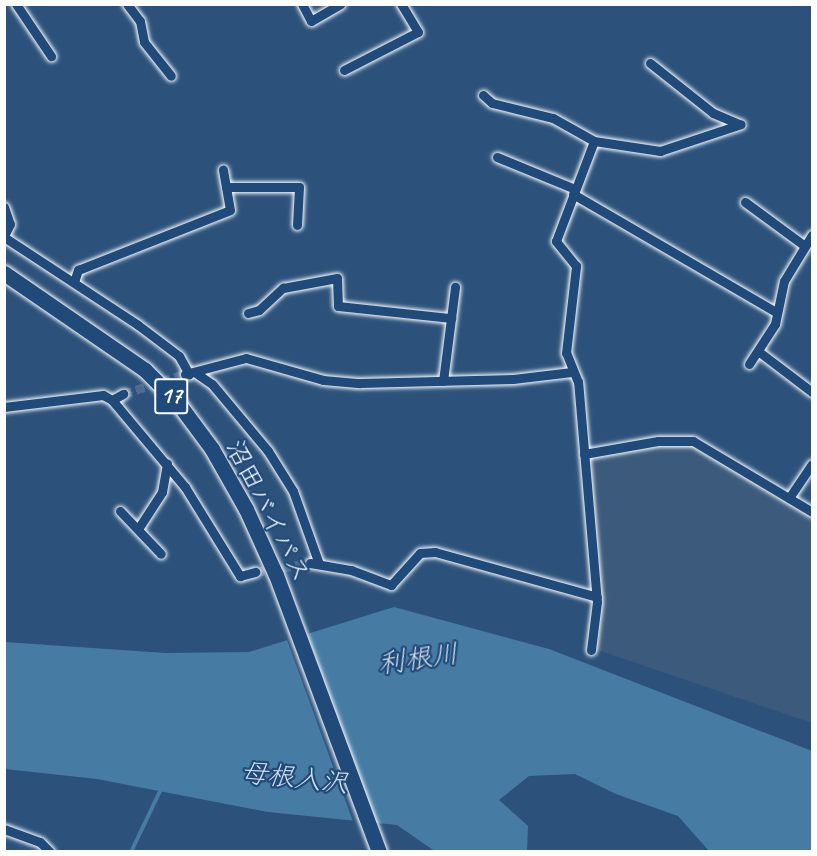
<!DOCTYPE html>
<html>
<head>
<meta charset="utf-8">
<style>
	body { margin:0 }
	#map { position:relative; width:817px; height:856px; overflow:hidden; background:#2c527b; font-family:Caveat,"Klee One",sans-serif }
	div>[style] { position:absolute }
	.built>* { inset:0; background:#3c5b7c }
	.water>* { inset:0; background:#467ca4 }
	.pier>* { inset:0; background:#2c527b; transform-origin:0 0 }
	.stream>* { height:4px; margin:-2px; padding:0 2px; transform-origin:2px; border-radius:2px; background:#467ca4 }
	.minor-tunnel>* { height:9px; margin-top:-4.5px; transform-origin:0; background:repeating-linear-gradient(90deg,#4c6c8f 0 9px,transparent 0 13.5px) }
	.roads { filter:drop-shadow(0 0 2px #fff) drop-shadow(0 0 2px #fff) }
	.minor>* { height:9px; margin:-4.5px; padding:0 4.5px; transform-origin:4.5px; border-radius:4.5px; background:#1f4a7a }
	.trunk>* { height:15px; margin:-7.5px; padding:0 7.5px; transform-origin:7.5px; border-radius:7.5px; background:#1f4a7a }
	span { translate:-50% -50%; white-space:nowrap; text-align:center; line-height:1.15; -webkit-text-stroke:4.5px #1f4a7a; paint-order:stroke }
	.shield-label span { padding:2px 4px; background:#1f4a7a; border:2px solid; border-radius:4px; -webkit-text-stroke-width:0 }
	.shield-label { font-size:24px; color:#fff; font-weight:700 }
	.street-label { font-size:26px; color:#fff }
	.water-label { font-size:27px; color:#d1dee8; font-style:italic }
	.frame { position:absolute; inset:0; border:6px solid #fff; pointer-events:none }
</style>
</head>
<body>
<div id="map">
	<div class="built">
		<i style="clip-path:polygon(666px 443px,687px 444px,715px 456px,812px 517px,812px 723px,595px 649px,588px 462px,591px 457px)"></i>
	</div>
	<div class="water">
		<i style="clip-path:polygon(394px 607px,549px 649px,812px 751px,812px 851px,709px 851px,678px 816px,616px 794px,575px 774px,529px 776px,499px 800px,528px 826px,527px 851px,436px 852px,397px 825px,268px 812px,97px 779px,5px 769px,4px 642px,166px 653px,249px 652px)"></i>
	</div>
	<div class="pier">
		<i style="left:306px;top:631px;width:208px;height:21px;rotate:70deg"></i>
	</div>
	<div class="stream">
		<i style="left:131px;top:852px;width:72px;rotate:-64.5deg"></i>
	</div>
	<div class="minor-tunnel">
		<i style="left:123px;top:394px;width:65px;rotate:-17.9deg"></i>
		<i style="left:255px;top:572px;width:56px;rotate:-9.3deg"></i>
	</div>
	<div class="roads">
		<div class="minor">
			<i style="left:16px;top:4px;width:63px;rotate:56.1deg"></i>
			<i style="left:127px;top:4px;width:21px;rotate:53deg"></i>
			<i style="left:140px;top:21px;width:21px;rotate:79deg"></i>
			<i style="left:144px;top:42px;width:43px;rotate:51.5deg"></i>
			<i style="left:302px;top:4px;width:19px;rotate:62deg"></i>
			<i style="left:311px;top:21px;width:34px;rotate:-30deg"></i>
			<i style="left:650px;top:63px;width:80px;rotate:38.4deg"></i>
			<i style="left:713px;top:113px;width:28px;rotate:23deg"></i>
			<i style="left:344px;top:70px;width:83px;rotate:-27.2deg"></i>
			<i style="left:418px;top:32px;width:33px;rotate:-121deg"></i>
			<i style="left:483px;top:95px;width:12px;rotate:42deg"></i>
			<i style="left:492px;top:103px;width:63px;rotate:13.8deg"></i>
			<i style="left:553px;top:118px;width:47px;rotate:29.3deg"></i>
			<i style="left:497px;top:157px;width:84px;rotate:22.3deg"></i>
			<i style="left:226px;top:187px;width:73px"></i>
			<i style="left:299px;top:187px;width:38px;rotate:93deg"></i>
			<i style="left:573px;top:194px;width:235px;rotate:30.2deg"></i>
			<i style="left:745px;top:202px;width:74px;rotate:36.3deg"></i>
			<i style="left:4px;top:207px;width:18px;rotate:71deg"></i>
			<i style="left:10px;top:224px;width:13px;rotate:117deg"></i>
			<i style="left:4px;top:237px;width:160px;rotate:33.3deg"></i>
			<i style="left:138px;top:325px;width:51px;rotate:37.1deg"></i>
			<i style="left:179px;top:356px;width:21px;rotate:61deg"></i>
			<i style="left:74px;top:282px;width:13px;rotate:-72deg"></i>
			<i style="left:78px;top:270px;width:163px;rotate:-21.5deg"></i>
			<i style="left:230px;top:210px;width:41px;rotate:-99.9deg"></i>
			<i style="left:248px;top:313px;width:11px;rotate:-15deg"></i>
			<i style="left:259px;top:310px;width:33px;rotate:-43deg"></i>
			<i style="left:283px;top:288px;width:55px;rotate:-10.5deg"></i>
			<i style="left:337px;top:278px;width:28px;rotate:88deg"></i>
			<i style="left:338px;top:306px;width:114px;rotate:6.1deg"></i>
			<i style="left:758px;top:351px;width:68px;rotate:37.2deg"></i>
			<i style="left:749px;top:364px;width:48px;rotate:-57deg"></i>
			<i style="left:775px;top:324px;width:44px;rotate:-78.2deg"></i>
			<i style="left:784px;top:281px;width:54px;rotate:-58.7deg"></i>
			<i style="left:196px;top:373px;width:19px;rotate:35deg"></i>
			<i style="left:212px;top:384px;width:87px;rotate:50.1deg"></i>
			<i style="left:268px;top:451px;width:47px;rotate:58deg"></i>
			<i style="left:293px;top:491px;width:77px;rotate:70.4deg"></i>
			<i style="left:185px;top:374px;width:63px;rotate:-14.7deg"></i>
			<i style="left:246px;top:358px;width:80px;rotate:15.9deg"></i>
			<i style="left:323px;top:380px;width:37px;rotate:5deg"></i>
			<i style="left:360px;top:383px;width:153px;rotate:-1.5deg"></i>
			<i style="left:513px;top:379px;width:59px;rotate:-6.8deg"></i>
			<i style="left:443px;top:381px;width:95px;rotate:-82.7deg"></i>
			<i style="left:112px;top:400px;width:114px;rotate:50deg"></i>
			<i style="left:185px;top:487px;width:105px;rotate:58.3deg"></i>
			<i style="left:240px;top:576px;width:16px;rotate:-15deg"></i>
			<i style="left:4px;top:407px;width:100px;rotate:-6.9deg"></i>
			<i style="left:103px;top:395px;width:10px;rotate:29deg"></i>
			<i style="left:112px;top:400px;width:13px;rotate:-29deg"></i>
			<i style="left:584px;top:454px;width:75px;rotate:-10deg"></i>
			<i style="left:658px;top:441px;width:35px"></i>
			<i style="left:693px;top:441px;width:139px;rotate:30.8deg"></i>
			<i style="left:789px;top:498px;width:41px;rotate:-55.9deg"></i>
			<i style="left:120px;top:511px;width:59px;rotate:46.4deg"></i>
			<i style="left:138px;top:529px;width:44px;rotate:-57deg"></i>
			<i style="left:162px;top:492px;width:29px;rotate:-80deg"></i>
			<i style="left:310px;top:563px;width:42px;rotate:9.7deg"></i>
			<i style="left:351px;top:570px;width:43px;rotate:20.6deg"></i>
			<i style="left:391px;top:585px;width:43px;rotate:-47.8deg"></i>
			<i style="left:420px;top:553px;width:15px;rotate:-4deg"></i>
			<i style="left:435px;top:552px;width:168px;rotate:15.5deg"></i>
			<i style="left:591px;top:650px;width:48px;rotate:-82.9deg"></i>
			<i style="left:597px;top:602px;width:221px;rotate:-94.9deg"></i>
			<i style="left:578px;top:382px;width:31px;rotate:-112deg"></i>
			<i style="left:566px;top:353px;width:88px;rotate:-83.4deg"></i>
			<i style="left:576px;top:266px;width:32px;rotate:-129deg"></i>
			<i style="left:556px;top:241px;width:107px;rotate:-69.2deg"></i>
			<i style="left:594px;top:141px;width:67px;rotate:8.6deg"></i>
			<i style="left:660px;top:151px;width:85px;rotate:-18.4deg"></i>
			<i style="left:4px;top:829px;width:38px;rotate:20deg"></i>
			<i style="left:40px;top:842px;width:14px;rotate:45deg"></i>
		</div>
		<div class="trunk">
			<i style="left:4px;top:273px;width:171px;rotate:34.5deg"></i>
			<i style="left:145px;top:370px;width:47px;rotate:45deg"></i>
			<i style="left:178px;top:403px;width:57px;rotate:53.5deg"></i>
			<i style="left:212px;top:449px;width:69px;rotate:60.5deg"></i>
			<i style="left:246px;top:509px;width:72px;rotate:65.6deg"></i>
			<i style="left:276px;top:575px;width:296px;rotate:69.6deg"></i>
		</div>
	</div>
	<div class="shield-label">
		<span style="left:171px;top:396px">17</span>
	</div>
	<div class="street-label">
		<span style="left:268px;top:511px;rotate:63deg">沼田バイパス</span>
	</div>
	<div class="water-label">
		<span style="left:418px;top:659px;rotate:-8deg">利根川</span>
		<span style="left:294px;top:778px;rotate:6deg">母根入沢</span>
	</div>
	<div class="frame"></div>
</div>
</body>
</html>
